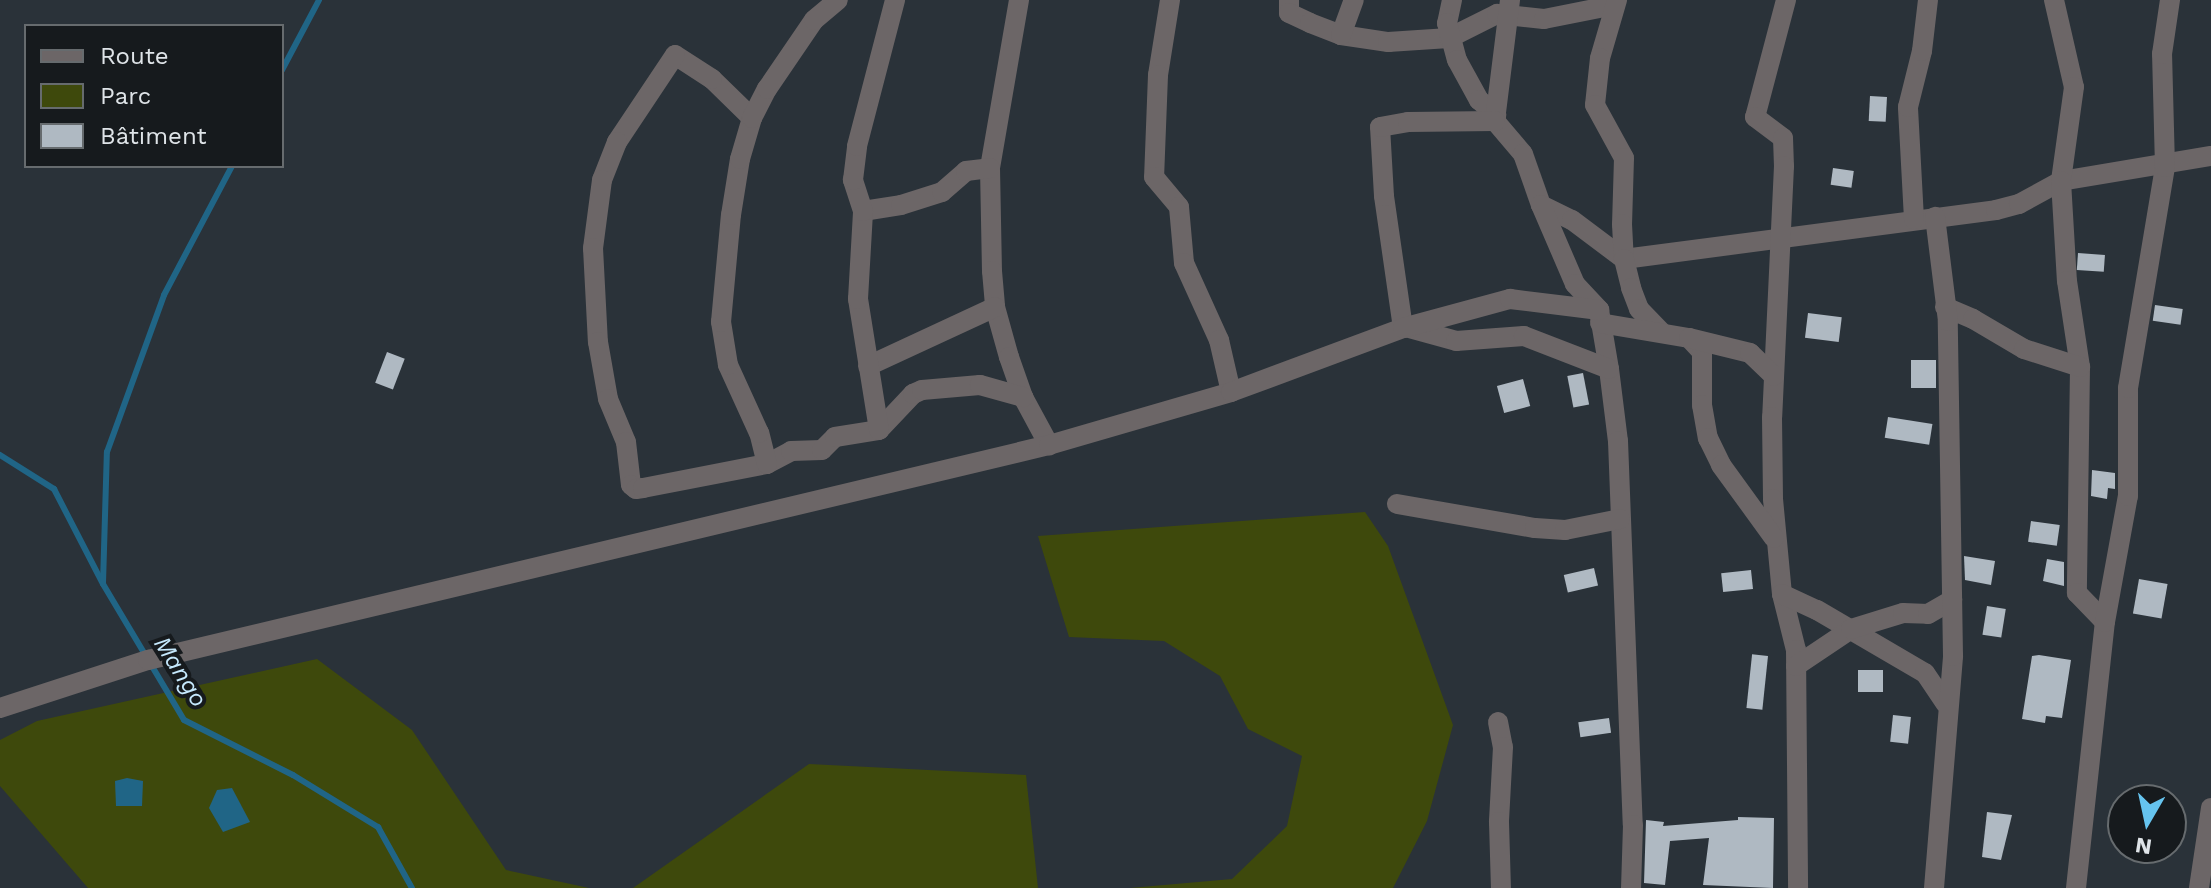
<!DOCTYPE html>
<html>
<head>
<meta charset="utf-8">
<style>
	body { margin:0 }
	#map { position:relative; width:2211px; height:888px; overflow:hidden; background:#2a3239; font-family:"Work Sans",sans-serif }
	div>[style] { position:absolute }
	.green>* { inset:0; background:#3e490c }
	.water>* { inset:0; background:#206586 }
	.stream>* { height:6px; margin:-3px; padding:0 3px; transform-origin:3px; border-radius:3px; background:#206586 }
	.building>* { inset:0; background:#afb9c2; transform-origin:0 0 }
	.street>* { height:20px; margin:-10px; padding:0 10px; transform-origin:10px; border-radius:10px; background:#6c6667 }
	span { translate:-50% -50%; white-space:nowrap; text-align:center; line-height:1.15; -webkit-text-stroke:8px #161a1d; paint-order:stroke }
	.water-label { font-size:24px; color:#c6e9fd; font-style:italic }
	.legend { position:absolute; left:24px; top:24px; width:260px; height:144px; box-sizing:border-box; background:#161a1d; border:2px solid #666b6e; margin:0; padding:10px 14px; list-style:none; font-size:24px; color:#dfe4e8 }
	.legend li { display:flex; align-items:center; gap:16px; height:40px }
	.legend b { width:40px; border:2px solid #666b6e }
	.north { position:absolute; left:2107px; top:784px; width:80px; height:80px; box-sizing:border-box; background:#161a1d; border:2px solid #666b6e; border-radius:50%; rotate:189deg; font-size:22px; font-weight:700; line-height:32px; text-align:center; color:#dfe4e8 }
	.north::after { content:''; display:block; margin:auto; width:28px; height:36px; background:#66c4ef; clip-path:polygon(50% 0,100% 100%,50% 72%,0 100%) }
</style>
</head>
<body>
<div id="map">
	<div class="green">
		<i style="clip-path:polygon(1365px 512px,1388px 546px,1453px 725px,1427px 821px,1393px 888px,1130px 888px,1232px 879px,1287px 826px,1302px 756px,1248px 729px,1220px 676px,1164px 641px,1069px 637px,1038px 536px)"></i>
		<i style="clip-path:polygon(317px 659px,412px 730px,506px 870px,589px 888px,88px 888px,0 786px,0 740px,37px 721px)"></i>
		<i style="clip-path:polygon(809px 764px,1026px 775px,1038px 888px,633px 888px)"></i>
	</div>
	<div class="water">
		<i style="clip-path:polygon(127px 778px,143px 781px,142px 806px,116px 806px,115px 781px)"></i>
		<i style="clip-path:polygon(232px 788px,250px 822px,223px 832px,209px 808px,217px 790px)"></i>
	</div>
	<div class="stream">
		<i style="left:282px;top:70px;width:79px;rotate:-62.1deg"></i>
		<i style="left:0;top:455px;width:64px;rotate:32.2deg"></i>
		<i style="left:54px;top:489px;width:107px;rotate:62.7deg"></i>
		<i style="left:103px;top:584px;width:158px;rotate:59.2deg"></i>
		<i style="left:184px;top:720px;width:122px;rotate:26.8deg"></i>
		<i style="left:293px;top:775px;width:100px;rotate:31.5deg"></i>
		<i style="left:378px;top:827px;width:70px;rotate:60.9deg"></i>
		<i style="left:103px;top:583px;width:131px;rotate:-88.3deg"></i>
		<i style="left:107px;top:452px;width:167px;rotate:-70deg"></i>
		<i style="left:164px;top:295px;width:146px;rotate:-62.2deg"></i>
	</div>
	<div class="building">
		<i style="left:1870px;top:96px;width:17px;height:25px;rotate:3deg"></i>
		<i style="left:1833px;top:168px;width:21px;height:17px;rotate:8deg"></i>
		<i style="left:2078px;top:253px;width:27px;height:17px;rotate:4deg"></i>
		<i style="left:2155px;top:305px;width:28px;height:16px;rotate:8deg"></i>
		<i style="left:1808px;top:313px;width:34px;height:25px;rotate:7deg"></i>
		<i style="left:387px;top:352px;width:19px;height:33px;rotate:21deg"></i>
		<i style="left:1936px;top:360px;width:28px;height:25px;rotate:90deg"></i>
		<i style="left:1583px;top:373px;width:32px;height:16px;rotate:79deg"></i>
		<i style="left:1523px;top:379px;width:28px;height:27px;rotate:75deg"></i>
		<i style="left:1888px;top:417px;width:45px;height:21px;rotate:9deg"></i>
		<i style="clip-path:polygon(2092px 470px,2115px 473px,2115px 489px,2108px 488px,2107px 499px,2091px 496px)"></i>
		<i style="left:2031px;top:521px;width:29px;height:21px;rotate:8deg"></i>
		<i style="clip-path:polygon(1964px 556px,1995px 561px,1991px 585px,1965px 580px)"></i>
		<i style="clip-path:polygon(2047px 559px,2064px 562px,2064px 586px,2043px 581px)"></i>
		<i style="left:1594px;top:568px;width:18px;height:31px;rotate:77deg"></i>
		<i style="left:1751px;top:570px;width:19px;height:30px;rotate:84deg"></i>
		<i style="left:2139px;top:579px;width:29px;height:35px;rotate:10deg"></i>
		<i style="left:1987px;top:606px;width:19px;height:29px;rotate:9deg"></i>
		<i style="clip-path:polygon(2039px 655px,2071px 660px,2062px 718px,2046px 716px,2045px 723px,2022px 719px,2032px 656px)"></i>
		<i style="left:1768px;top:656px;width:54px;height:16px;rotate:96deg"></i>
		<i style="left:1858px;top:670px;width:25px;height:22px"></i>
		<i style="left:1893px;top:715px;width:18px;height:27px;rotate:6deg"></i>
		<i style="left:1609px;top:718px;width:15px;height:31px;rotate:82deg"></i>
		<i style="clip-path:polygon(1987px 812px,2012px 815px,2001px 860px,1982px 857px)"></i>
		<i style="clip-path:polygon(1738px 817px,1774px 818px,1773px 888px,1703px 885px,1709px 838px,1670px 841px,1665px 885px,1644px 883px,1646px 820px,1664px 822px,1663px 826px,1738px 820px)"></i>
	</div>
	<div class="street">
		<i style="left:1019px;top:0;width:170px;rotate:99.8deg"></i>
		<i style="left:990px;top:168px;width:103px;rotate:88.9deg"></i>
		<i style="left:992px;top:271px;width:36px;rotate:85deg"></i>
		<i style="left:995px;top:307px;width:52px;rotate:74.4deg"></i>
		<i style="left:1009px;top:357px;width:42px;rotate:70.7deg"></i>
		<i style="left:1023px;top:397px;width:55px;rotate:61.6deg"></i>
		<i style="left:1170px;top:0;width:76px;rotate:99.1deg"></i>
		<i style="left:1158px;top:75px;width:102px;rotate:92.2deg"></i>
		<i style="left:1154px;top:177px;width:39px;rotate:50deg"></i>
		<i style="left:1179px;top:207px;width:56px;rotate:84.9deg"></i>
		<i style="left:1184px;top:263px;width:85px;rotate:65.6deg"></i>
		<i style="left:1219px;top:340px;width:53px;rotate:77deg"></i>
		<i style="left:1289px;top:0;width:13px;rotate:90deg"></i>
		<i style="left:1289px;top:13px;width:23px;rotate:25deg"></i>
		<i style="left:1310px;top:23px;width:33px;rotate:21deg"></i>
		<i style="left:1341px;top:35px;width:48px;rotate:8.5deg"></i>
		<i style="left:1388px;top:42px;width:61px;rotate:-3.8deg"></i>
		<i style="left:1449px;top:38px;width:54px;rotate:-26.6deg"></i>
		<i style="left:1497px;top:14px;width:47px;rotate:6.1deg"></i>
		<i style="left:1544px;top:19px;width:72px;rotate:-11.2deg"></i>
		<i style="left:1452px;top:0;width:24px;rotate:102deg"></i>
		<i style="left:1447px;top:23px;width:38px;rotate:75deg"></i>
		<i style="left:1457px;top:60px;width:46px;rotate:61.2deg"></i>
		<i style="left:1479px;top:100px;width:23px;rotate:41deg"></i>
		<i style="left:1510px;top:0;width:122px;rotate:97.1deg"></i>
		<i style="left:1495px;top:121px;width:43px;rotate:49.7deg"></i>
		<i style="left:1523px;top:154px;width:54px;rotate:70.6deg"></i>
		<i style="left:1541px;top:205px;width:34px;rotate:26deg"></i>
		<i style="left:1572px;top:220px;width:65px;rotate:36.9deg"></i>
		<i style="left:1624px;top:259px;width:375px;rotate:-7.5deg"></i>
		<i style="left:1996px;top:210px;width:24px;rotate:-15deg"></i>
		<i style="left:2019px;top:204px;width:48px;rotate:-28.7deg"></i>
		<i style="left:2061px;top:181px;width:152px;rotate:-9.5deg"></i>
		<i style="left:1617px;top:0;width:60px;rotate:106.3deg"></i>
		<i style="left:1600px;top:58px;width:47px;rotate:96.1deg"></i>
		<i style="left:1595px;top:105px;width:60px;rotate:61.3deg"></i>
		<i style="left:1624px;top:158px;width:66px;rotate:91.7deg"></i>
		<i style="left:1622px;top:224px;width:35px;rotate:87deg"></i>
		<i style="left:1624px;top:259px;width:30px;rotate:76deg"></i>
		<i style="left:1631px;top:288px;width:22px;rotate:69deg"></i>
		<i style="left:1639px;top:309px;width:32px;rotate:46deg"></i>
		<i style="left:1786px;top:0;width:121px;rotate:104.8deg"></i>
		<i style="left:1755px;top:117px;width:35px;rotate:37deg"></i>
		<i style="left:1783px;top:138px;width:28px;rotate:88deg"></i>
		<i style="left:1784px;top:166px;width:251px;rotate:92.7deg"></i>
		<i style="left:1772px;top:417px;width:82px;rotate:89.3deg"></i>
		<i style="left:1773px;top:499px;width:95px;rotate:84.6deg"></i>
		<i style="left:1782px;top:594px;width:58px;rotate:76deg"></i>
		<i style="left:1796px;top:650px;width:238px;rotate:89.5deg"></i>
		<i style="left:2054px;top:0;width:89px;rotate:77.1deg"></i>
		<i style="left:2074px;top:87px;width:95px;rotate:97.9deg"></i>
		<i style="left:2061px;top:181px;width:100px;rotate:86.6deg"></i>
		<i style="left:2067px;top:281px;width:87px;rotate:81.4deg"></i>
		<i style="left:2080px;top:367px;width:226px;rotate:90.8deg"></i>
		<i style="left:2077px;top:593px;width:40px;rotate:46deg"></i>
		<i style="left:1341px;top:35px;width:37px;rotate:-70deg"></i>
		<i style="left:752px;top:118px;width:56px;rotate:-135.7deg"></i>
		<i style="left:712px;top:79px;width:44px;rotate:-147deg"></i>
		<i style="left:675px;top:55px;width:105px;rotate:123.7deg"></i>
		<i style="left:617px;top:142px;width:41px;rotate:111.5deg"></i>
		<i style="left:602px;top:180px;width:69px;rotate:97.5deg"></i>
		<i style="left:593px;top:248px;width:94px;rotate:87deg"></i>
		<i style="left:598px;top:342px;width:58px;rotate:80deg"></i>
		<i style="left:608px;top:399px;width:47px;rotate:67.3deg"></i>
		<i style="left:626px;top:442px;width:43px;rotate:83.4deg"></i>
		<i style="left:631px;top:485px;width:6px;rotate:39deg"></i>
		<i style="left:636px;top:489px;width:7px;rotate:-8deg"></i>
		<i style="left:643px;top:488px;width:126px;rotate:-11deg"></i>
		<i style="left:767px;top:464px;width:27px;rotate:-28deg"></i>
		<i style="left:791px;top:451px;width:31px;rotate:-2deg"></i>
		<i style="left:822px;top:450px;width:18px;rotate:-45deg"></i>
		<i style="left:835px;top:437px;width:45px;rotate:-9deg"></i>
		<i style="left:879px;top:430px;width:50px;rotate:-46.6deg"></i>
		<i style="left:913px;top:394px;width:10px;rotate:-24deg"></i>
		<i style="left:922px;top:390px;width:58px;rotate:-4.9deg"></i>
		<i style="left:980px;top:385px;width:45px;rotate:15.6deg"></i>
		<i style="left:1541px;top:205px;width:86px;rotate:66.7deg"></i>
		<i style="left:1575px;top:284px;width:35px;rotate:47deg"></i>
		<i style="left:1599px;top:310px;width:60px;rotate:80.4deg"></i>
		<i style="left:1609px;top:369px;width:73px;rotate:82.9deg"></i>
		<i style="left:1618px;top:441px;width:384px;rotate:87.8deg"></i>
		<i style="left:1633px;top:825px;width:63px;rotate:91.8deg"></i>
		<i style="left:863px;top:211px;width:38px;rotate:-9deg"></i>
		<i style="left:901px;top:205px;width:43px;rotate:-17.6deg"></i>
		<i style="left:942px;top:192px;width:32px;rotate:-41deg"></i>
		<i style="left:966px;top:171px;width:24px;rotate:-7deg"></i>
		<i style="left:1914px;top:219px;width:112px;rotate:-93.1deg"></i>
		<i style="left:1908px;top:107px;width:58px;rotate:-76deg"></i>
		<i style="left:1922px;top:51px;width:51px;rotate:-83.3deg"></i>
		<i style="left:1945px;top:307px;width:30px;rotate:23deg"></i>
		<i style="left:1973px;top:319px;width:59px;rotate:30.5deg"></i>
		<i style="left:2024px;top:349px;width:59px;rotate:17.8deg"></i>
		<i style="left:1600px;top:323px;width:90px;rotate:9.6deg"></i>
		<i style="left:1689px;top:338px;width:19px;rotate:47deg"></i>
		<i style="left:1702px;top:352px;width:53px;rotate:90deg"></i>
		<i style="left:1702px;top:405px;width:34px;rotate:80deg"></i>
		<i style="left:1708px;top:438px;width:30px;rotate:64deg"></i>
		<i style="left:1721px;top:465px;width:90px;rotate:54deg"></i>
		<i style="left:1406px;top:327px;width:52px;rotate:15.6deg"></i>
		<i style="left:1456px;top:341px;width:68px;rotate:-4.2deg"></i>
		<i style="left:1524px;top:336px;width:91px;rotate:21.2deg"></i>
		<i style="left:1403px;top:328px;width:133px;rotate:-98.2deg"></i>
		<i style="left:1384px;top:196px;width:69px;rotate:-93.3deg"></i>
		<i style="left:1380px;top:127px;width:28px;rotate:-10deg"></i>
		<i style="left:1408px;top:122px;width:87px;rotate:-0.7deg"></i>
		<i style="left:1689px;top:338px;width:63px;rotate:13.8deg"></i>
		<i style="left:1750px;top:353px;width:33px;rotate:44deg"></i>
		<i style="left:868px;top:366px;width:140px;rotate:-24.9deg"></i>
		<i style="left:879px;top:430px;width:133px;rotate:-99.1deg"></i>
		<i style="left:858px;top:299px;width:88px;rotate:-86.7deg"></i>
		<i style="left:863px;top:211px;width:33px;rotate:-108deg"></i>
		<i style="left:853px;top:180px;width:34px;rotate:-83deg"></i>
		<i style="left:857px;top:146px;width:151px;rotate:-75.4deg"></i>
		<i style="left:767px;top:464px;width:32px;rotate:-104deg"></i>
		<i style="left:759px;top:433px;width:75px;rotate:-114.5deg"></i>
		<i style="left:728px;top:365px;width:44px;rotate:-99.2deg"></i>
		<i style="left:721px;top:322px;width:107px;rotate:-84.7deg"></i>
		<i style="left:731px;top:215px;width:57px;rotate:-80.9deg"></i>
		<i style="left:740px;top:159px;width:43px;rotate:-73.7deg"></i>
		<i style="left:752px;top:118px;width:33px;rotate:-63deg"></i>
		<i style="left:767px;top:89px;width:83px;rotate:-55.7deg"></i>
		<i style="left:814px;top:20px;width:31px;rotate:-40deg"></i>
		<i style="left:1397px;top:504px;width:140px;rotate:9.9deg"></i>
		<i style="left:1535px;top:528px;width:30px;rotate:4deg"></i>
		<i style="left:1565px;top:530px;width:56px;rotate:-11.3deg"></i>
		<i style="left:1782px;top:594px;width:38px;rotate:25deg"></i>
		<i style="left:1817px;top:610px;width:125px;rotate:30.3deg"></i>
		<i style="left:1925px;top:673px;width:37px;rotate:56deg"></i>
		<i style="left:1796px;top:666px;width:66px;rotate:-33.9deg"></i>
		<i style="left:1851px;top:629px;width:54px;rotate:-17.1deg"></i>
		<i style="left:1903px;top:613px;width:25px;rotate:2deg"></i>
		<i style="left:1928px;top:614px;width:28px;rotate:-30deg"></i>
		<i style="left:0;top:708px;width:156px;rotate:-18deg"></i>
		<i style="left:148px;top:660px;width:926px;rotate:-13.42deg"></i>
		<i style="left:1049px;top:445px;width:190px;rotate:-16.2deg"></i>
		<i style="left:1231px;top:392px;width:184px;rotate:-20.4deg"></i>
		<i style="left:1403px;top:328px;width:111px;rotate:-15.2deg"></i>
		<i style="left:1510px;top:299px;width:90px;rotate:7deg"></i>
		<i style="left:1498px;top:722px;width:25px;rotate:79deg"></i>
		<i style="left:1503px;top:747px;width:75px;rotate:93.1deg"></i>
		<i style="left:1499px;top:822px;width:66px;rotate:88.3deg"></i>
		<i style="left:1934px;top:888px;width:233px;rotate:-85.3deg"></i>
		<i style="left:1953px;top:656px;width:335px;rotate:-90.9deg"></i>
		<i style="left:1948px;top:321px;width:105px;rotate:-97.1deg"></i>
		<i style="left:2076px;top:888px;width:268px;rotate:-83.8deg"></i>
		<i style="left:2105px;top:622px;width:128px;rotate:-79.7deg"></i>
		<i style="left:2128px;top:496px;width:108px;rotate:-90deg"></i>
		<i style="left:2128px;top:388px;width:224px;rotate:-80.5deg"></i>
		<i style="left:2165px;top:167px;width:113px;rotate:-91.5deg"></i>
		<i style="left:2162px;top:54px;width:55px;rotate:-81.6deg"></i>
		<i style="left:2199px;top:888px;width:81px;rotate:-81.5deg"></i>
	</div>
	<div class="water-label">
		<span style="left:180px;top:672px;rotate:58deg">Mango</span>
	</div>
	<ul class="legend">
	<li><b style="height:10px;background:#6c6667"></b>Route</li>
	<li><b style="height:22px;background:#3e490c"></b>Parc</li>
	<li><b style="height:22px;background:#afb9c2"></b>Bâtiment</li>
	</ul>
	<div class="north">N</div>
</div>
</body>
</html>
